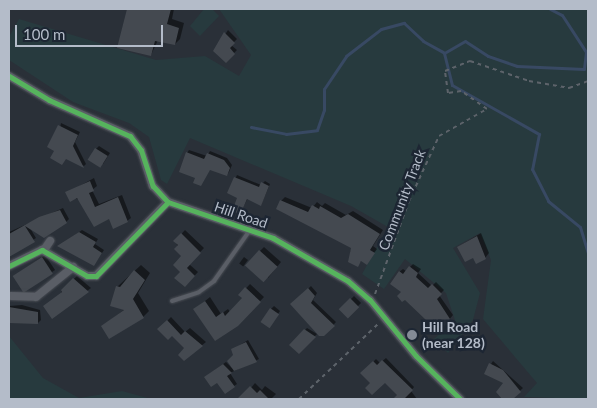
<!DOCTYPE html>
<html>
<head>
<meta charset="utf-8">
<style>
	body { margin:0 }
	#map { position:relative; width:597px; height:408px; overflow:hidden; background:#2a3038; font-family:Lato,sans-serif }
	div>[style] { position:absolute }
	.green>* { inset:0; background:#273a3e }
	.shadow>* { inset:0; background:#0007; transform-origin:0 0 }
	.stream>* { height:3px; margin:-1.5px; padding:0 1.5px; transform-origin:1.5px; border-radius:1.5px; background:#384963 }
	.building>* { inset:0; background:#444950; transform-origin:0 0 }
	.path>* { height:2px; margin-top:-1px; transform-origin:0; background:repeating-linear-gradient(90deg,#5d636a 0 4px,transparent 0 8px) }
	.roads { filter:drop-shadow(0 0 1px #484c53) drop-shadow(0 0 1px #484c53) }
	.lane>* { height:4px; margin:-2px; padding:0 2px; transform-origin:2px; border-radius:2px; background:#5a5e66 }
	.street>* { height:8px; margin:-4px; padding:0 4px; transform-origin:4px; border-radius:4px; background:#5a5e66 }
	.cycleway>* { height:5px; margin:-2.5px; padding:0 2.5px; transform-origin:2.5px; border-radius:2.5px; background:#56b35d }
	.dots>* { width:14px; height:14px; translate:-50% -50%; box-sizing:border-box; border:2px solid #1d2633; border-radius:50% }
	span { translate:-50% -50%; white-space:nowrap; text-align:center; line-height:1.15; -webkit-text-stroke:5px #1d2633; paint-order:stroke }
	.street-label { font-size:14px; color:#b4bcc9 }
	.poi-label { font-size:14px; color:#b4bcc9; font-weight:700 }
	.left { translate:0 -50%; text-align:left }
	.frame { position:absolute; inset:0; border:10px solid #b4bcc9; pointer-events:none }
	.scale { position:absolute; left:15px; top:25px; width:148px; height:22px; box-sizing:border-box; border:2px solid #b4bcc9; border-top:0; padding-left:6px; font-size:15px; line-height:18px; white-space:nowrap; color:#b4bcc9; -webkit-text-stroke:4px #1d2633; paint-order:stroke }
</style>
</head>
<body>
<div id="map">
	<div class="green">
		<i style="clip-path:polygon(204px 9px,212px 9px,219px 16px,200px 36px,190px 26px)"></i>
		<i style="clip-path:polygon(219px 9px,588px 9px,588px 399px,524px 397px,537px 383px,483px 319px,491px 260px,480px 233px,453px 248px,480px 293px,473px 320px,448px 353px,434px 339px,455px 320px,446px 293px,405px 259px,384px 289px,362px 274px,388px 227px,351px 206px,190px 138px,167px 184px,161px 180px,149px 137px,129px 123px,73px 102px,9px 60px,9px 37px,19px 19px,156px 60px,205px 56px,239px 76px,251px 55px)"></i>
		<i style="clip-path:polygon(9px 336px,43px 378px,79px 398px,122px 391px,151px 399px,9px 399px)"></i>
	</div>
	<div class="shadow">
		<i style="clip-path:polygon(128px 9px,174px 9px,172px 19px,184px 23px,180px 39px,175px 44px,158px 40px,151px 55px,119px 47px)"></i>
		<i style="clip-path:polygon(228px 30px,237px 39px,231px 45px,237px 50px,226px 61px,215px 50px)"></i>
		<i style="clip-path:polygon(61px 123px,80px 132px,75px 142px,86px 164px,84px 166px,56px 150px)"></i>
		<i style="clip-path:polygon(99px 146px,110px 153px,103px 164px,96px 149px)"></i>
		<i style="clip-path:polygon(189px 150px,207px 156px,210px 151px,227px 158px,232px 165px,229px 172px,227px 175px,210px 169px,197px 177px,187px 153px)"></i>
		<i style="clip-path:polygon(237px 175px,261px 185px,265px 181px,270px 184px,261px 205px,248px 198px,240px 213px,239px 197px,229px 193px)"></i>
		<i style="clip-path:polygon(94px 178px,97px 186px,92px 190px,99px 204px,122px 195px,131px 218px,127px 221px,110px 218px,67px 193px)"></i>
		<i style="clip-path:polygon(285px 197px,312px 208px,317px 202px,322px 206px,325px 203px,346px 215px,353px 211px,383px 230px,373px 246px,377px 249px,370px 259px,362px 260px,357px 266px,350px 252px,353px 247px,281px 201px)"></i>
		<i style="clip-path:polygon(63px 208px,69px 219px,66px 222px,30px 228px,36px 238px,9px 256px,9px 232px)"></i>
		<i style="clip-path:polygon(82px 230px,98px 239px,95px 244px,104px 250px,96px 262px,62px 244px)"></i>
		<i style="clip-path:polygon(185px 230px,204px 248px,189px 264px,198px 272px,185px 286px,183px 256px,175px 241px)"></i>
		<i style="clip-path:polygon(481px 233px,489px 253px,485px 258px,473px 257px,458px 247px)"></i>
		<i style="clip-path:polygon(264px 247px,281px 262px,268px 278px,260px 251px)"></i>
		<i style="left:45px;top:255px;width:18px;height:34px;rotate:56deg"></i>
		<i style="left:244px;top:257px;width:5px;height:8px;rotate:37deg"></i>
		<i style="clip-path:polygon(413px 264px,421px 269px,418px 273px,432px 286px,436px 282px,444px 290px,439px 295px,453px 315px,443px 327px,427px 320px,403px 292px,399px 272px,403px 269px,406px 271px)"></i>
		<i style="clip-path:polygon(141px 265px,150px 273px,138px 293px,149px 311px,143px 317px,103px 326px,125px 309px,117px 287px)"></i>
		<i style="clip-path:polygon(77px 276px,91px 288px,53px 317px,62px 290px)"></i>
		<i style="clip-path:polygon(250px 284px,264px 297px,238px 325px,215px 340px,195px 309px,210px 297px,221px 314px,228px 309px,230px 312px,243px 298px,240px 295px)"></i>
		<i style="clip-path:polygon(311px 286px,317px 293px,313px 300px,336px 322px,324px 335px,292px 304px)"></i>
		<i style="left:354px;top:296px;width:10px;height:18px;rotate:45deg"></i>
		<i style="clip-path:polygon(22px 305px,40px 310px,41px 320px,38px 323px,9px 322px,9px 306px)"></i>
		<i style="clip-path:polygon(274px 306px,280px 311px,272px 323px,271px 309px)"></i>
		<i style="clip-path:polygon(171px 317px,185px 332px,190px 328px,206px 342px,185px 359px,186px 348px,172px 335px,159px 329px)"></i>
		<i style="clip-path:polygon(307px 328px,317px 334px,299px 352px,291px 345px)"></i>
		<i style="clip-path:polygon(248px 340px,259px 359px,230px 373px,237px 384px,234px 386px,209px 374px,226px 362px,232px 368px,235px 355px,232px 350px)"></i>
		<i style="clip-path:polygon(386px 358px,414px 387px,411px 391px,417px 399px,394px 399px,399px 395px,385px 381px,372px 383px,362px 373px,376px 359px,380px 363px)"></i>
		<i style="clip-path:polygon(493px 361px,523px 388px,511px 399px,504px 399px,497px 392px,505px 383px,485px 373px)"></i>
		<i style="clip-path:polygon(255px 383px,262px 390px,265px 386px,276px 394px,271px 399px,242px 399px)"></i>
	</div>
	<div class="stream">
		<i style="left:550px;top:9px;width:13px;rotate:27deg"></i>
		<i style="left:562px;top:15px;width:44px;rotate:57deg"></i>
		<i style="left:586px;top:52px;width:17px;rotate:97deg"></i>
		<i style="left:584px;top:69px;width:67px;rotate:-177.4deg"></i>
		<i style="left:517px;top:66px;width:31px;rotate:-161deg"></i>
		<i style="left:488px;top:56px;width:27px;rotate:-147deg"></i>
		<i style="left:465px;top:41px;width:24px;rotate:150deg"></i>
		<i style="left:444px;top:53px;width:33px;rotate:76deg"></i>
		<i style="left:452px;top:85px;width:100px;rotate:29.4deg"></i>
		<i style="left:539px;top:134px;width:36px;rotate:101deg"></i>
		<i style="left:532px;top:169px;width:36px;rotate:63deg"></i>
		<i style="left:548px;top:201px;width:41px;rotate:39.1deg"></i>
		<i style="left:580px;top:227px;width:27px;rotate:73deg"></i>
		<i style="left:251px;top:127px;width:36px;rotate:11deg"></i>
		<i style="left:286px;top:134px;width:31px;rotate:-7deg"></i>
		<i style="left:317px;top:130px;width:21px;rotate:-71deg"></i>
		<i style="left:324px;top:110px;width:21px;rotate:-90deg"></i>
		<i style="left:324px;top:89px;width:40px;rotate:-56deg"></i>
		<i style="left:346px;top:56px;width:44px;rotate:-37.6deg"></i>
		<i style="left:381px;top:29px;width:24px;rotate:-15deg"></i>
		<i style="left:404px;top:23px;width:26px;rotate:43deg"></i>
		<i style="left:423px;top:41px;width:23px;rotate:29deg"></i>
	</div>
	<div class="building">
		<i style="clip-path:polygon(127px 9px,171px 9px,167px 24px,179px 28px,175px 45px,155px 41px,151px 56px,117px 48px)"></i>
		<i style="clip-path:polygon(224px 32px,235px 43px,230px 48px,235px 54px,226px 63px,213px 51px)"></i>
		<i style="clip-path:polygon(58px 125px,78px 135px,73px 146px,84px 168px,66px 159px,62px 165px,50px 158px,54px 151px,47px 147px)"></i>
		<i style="left:95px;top:148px;width:15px;height:14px;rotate:32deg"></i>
		<i style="clip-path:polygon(186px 152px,204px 159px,207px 153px,224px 160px,230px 168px,227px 176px,210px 170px,201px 186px,193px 183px,195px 178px,179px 172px)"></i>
		<i style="clip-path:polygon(234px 177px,259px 187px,261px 182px,269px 186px,261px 206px,247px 199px,240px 215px,232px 211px,237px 198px,227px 193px)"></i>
		<i style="clip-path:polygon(90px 181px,94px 191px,89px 193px,95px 207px,118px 197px,128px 222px,113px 229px,109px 219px,94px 227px,77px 198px,70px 202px,65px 192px)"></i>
		<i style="clip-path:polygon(280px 200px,308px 212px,312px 205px,319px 209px,320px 206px,341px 218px,348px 214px,380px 234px,370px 250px,375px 253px,367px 265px,361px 261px,358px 267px,348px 262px,351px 248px,276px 209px)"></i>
		<i style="clip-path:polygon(60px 210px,67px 223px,44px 238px,25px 226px,35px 242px,9px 257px,9px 234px,39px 217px)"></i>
		<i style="clip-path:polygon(79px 232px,96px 242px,93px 247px,102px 253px,94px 266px,57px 246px)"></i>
		<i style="clip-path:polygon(181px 233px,201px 253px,187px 268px,195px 276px,185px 287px,174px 278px,180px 272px,173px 265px,181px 256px,174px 249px,178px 245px,173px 241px)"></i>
		<i style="clip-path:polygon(477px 236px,486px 259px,476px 264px,473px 258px,465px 262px,457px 247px)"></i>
		<i style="left:259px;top:250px;width:25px;height:21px;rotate:42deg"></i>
		<i style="left:42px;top:257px;width:20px;height:35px;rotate:57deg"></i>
		<i style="clip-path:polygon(409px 266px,418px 273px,416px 277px,428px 288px,432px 284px,442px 294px,437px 299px,450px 319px,440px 332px,432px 327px,428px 330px,422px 323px,426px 320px,405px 300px,402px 302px,397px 296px,401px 292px,390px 284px,399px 271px,403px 274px)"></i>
		<i style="clip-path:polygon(134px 270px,145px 280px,133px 299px,144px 318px,109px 339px,101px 326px,124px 310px,110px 306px,116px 286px,120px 287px)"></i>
		<i style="clip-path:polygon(73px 278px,89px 292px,52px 319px,43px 306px,62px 292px,61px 290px)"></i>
		<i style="clip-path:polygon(245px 287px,261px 302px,238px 326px,215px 341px,193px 309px,205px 301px,216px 317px,223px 312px,225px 316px,242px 298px,238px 295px)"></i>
		<i style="clip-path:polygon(308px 288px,315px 296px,311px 303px,335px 326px,324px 336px,319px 336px,290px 304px)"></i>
		<i style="left:350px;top:298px;width:13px;height:16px;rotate:45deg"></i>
		<i style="clip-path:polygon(9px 307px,38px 312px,38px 324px,9px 323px)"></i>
		<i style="left:270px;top:308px;width:11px;height:17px;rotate:34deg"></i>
		<i style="clip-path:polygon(167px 320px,181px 335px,185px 331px,203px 346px,184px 361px,178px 355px,184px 348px,172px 336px,168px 340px,157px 329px)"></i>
		<i style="clip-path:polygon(304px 329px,316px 337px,299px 354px,289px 345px)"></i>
		<i style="clip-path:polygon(246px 342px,257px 362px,234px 371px,227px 361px,233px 355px,231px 349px)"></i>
		<i style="clip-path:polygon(382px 360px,413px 390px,404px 399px,393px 399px,397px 395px,385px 383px,372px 395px,365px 388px,370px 383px,360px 373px,373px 361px,377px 365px)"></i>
		<i style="clip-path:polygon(489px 363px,503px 370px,521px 392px,513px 399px,502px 399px,496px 392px,503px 383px,484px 374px)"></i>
		<i style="clip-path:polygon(223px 364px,232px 373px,227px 376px,235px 387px,225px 394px,217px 383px,211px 387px,204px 377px)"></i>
		<i style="clip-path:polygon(250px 386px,257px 393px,260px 390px,269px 399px,237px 399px)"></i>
	</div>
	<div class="path">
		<i style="left:375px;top:294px;width:99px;rotate:-69.9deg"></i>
		<i style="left:409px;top:201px;width:72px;rotate:-65.2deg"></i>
		<i style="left:439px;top:136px;width:55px;rotate:-29.4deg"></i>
		<i style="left:487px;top:109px;width:32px;rotate:-145deg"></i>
		<i style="left:461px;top:91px;width:13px;rotate:171deg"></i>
		<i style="left:448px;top:93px;width:22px;rotate:-98deg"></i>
		<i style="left:445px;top:71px;width:27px;rotate:-22deg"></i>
		<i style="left:470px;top:61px;width:62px;rotate:18.7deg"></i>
		<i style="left:529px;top:81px;width:41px;rotate:9.9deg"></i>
		<i style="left:569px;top:88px;width:20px;rotate:-20deg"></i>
		<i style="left:299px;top:399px;width:110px;rotate:-43.5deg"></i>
	</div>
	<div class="roads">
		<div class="lane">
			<i style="left:172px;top:301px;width:28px;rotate:-18deg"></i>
			<i style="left:199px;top:292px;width:19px;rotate:-36deg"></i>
			<i style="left:214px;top:281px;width:62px;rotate:-54.8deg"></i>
		</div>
		<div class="street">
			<i style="left:9px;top:76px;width:47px;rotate:31deg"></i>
			<i style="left:49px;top:100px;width:89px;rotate:24deg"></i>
			<i style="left:130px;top:136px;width:18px;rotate:52deg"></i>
			<i style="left:141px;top:150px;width:38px;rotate:72deg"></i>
			<i style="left:153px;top:186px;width:22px;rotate:47deg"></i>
			<i style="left:168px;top:202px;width:111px;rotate:18.9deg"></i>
			<i style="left:273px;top:238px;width:86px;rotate:29.8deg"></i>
			<i style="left:348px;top:281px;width:29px;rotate:41deg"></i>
			<i style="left:370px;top:300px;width:72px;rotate:50.6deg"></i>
			<i style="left:416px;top:356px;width:62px;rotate:44.3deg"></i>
			<i style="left:44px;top:250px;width:11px;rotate:-56deg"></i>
			<i style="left:9px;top:266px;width:37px;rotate:-26deg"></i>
			<i style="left:42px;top:250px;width:52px;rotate:30deg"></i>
			<i style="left:87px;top:276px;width:9px"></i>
			<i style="left:96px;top:276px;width:103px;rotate:-45.8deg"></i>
			<i style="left:11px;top:296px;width:25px;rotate:2deg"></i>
			<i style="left:36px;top:297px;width:48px;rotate:-39deg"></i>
		</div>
	</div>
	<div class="cycleway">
		<i style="left:9px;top:76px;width:47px;rotate:31deg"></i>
		<i style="left:49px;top:100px;width:89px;rotate:24deg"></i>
		<i style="left:130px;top:136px;width:18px;rotate:52deg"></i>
		<i style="left:141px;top:150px;width:38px;rotate:72deg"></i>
		<i style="left:153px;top:186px;width:22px;rotate:47deg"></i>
		<i style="left:168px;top:202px;width:111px;rotate:18.9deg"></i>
		<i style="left:273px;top:238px;width:86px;rotate:29.8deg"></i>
		<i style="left:348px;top:281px;width:29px;rotate:41deg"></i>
		<i style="left:370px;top:300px;width:72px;rotate:50.6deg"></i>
		<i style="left:416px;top:356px;width:62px;rotate:44.3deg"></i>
		<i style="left:9px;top:266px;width:37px;rotate:-26deg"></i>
		<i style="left:42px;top:250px;width:52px;rotate:30deg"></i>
		<i style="left:87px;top:276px;width:9px"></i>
		<i style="left:96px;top:276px;width:103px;rotate:-45.8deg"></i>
	</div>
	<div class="dots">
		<i style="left:412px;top:335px;background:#848b96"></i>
	</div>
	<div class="street-label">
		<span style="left:402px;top:200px;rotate:-69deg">Community Track</span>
		<span style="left:241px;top:215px;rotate:19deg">Hill Road</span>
	</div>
	<div class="poi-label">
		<span class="left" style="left:422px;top:335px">Hill Road<br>(near 128)</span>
	</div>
	<div class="frame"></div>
	<div class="scale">100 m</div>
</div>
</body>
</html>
